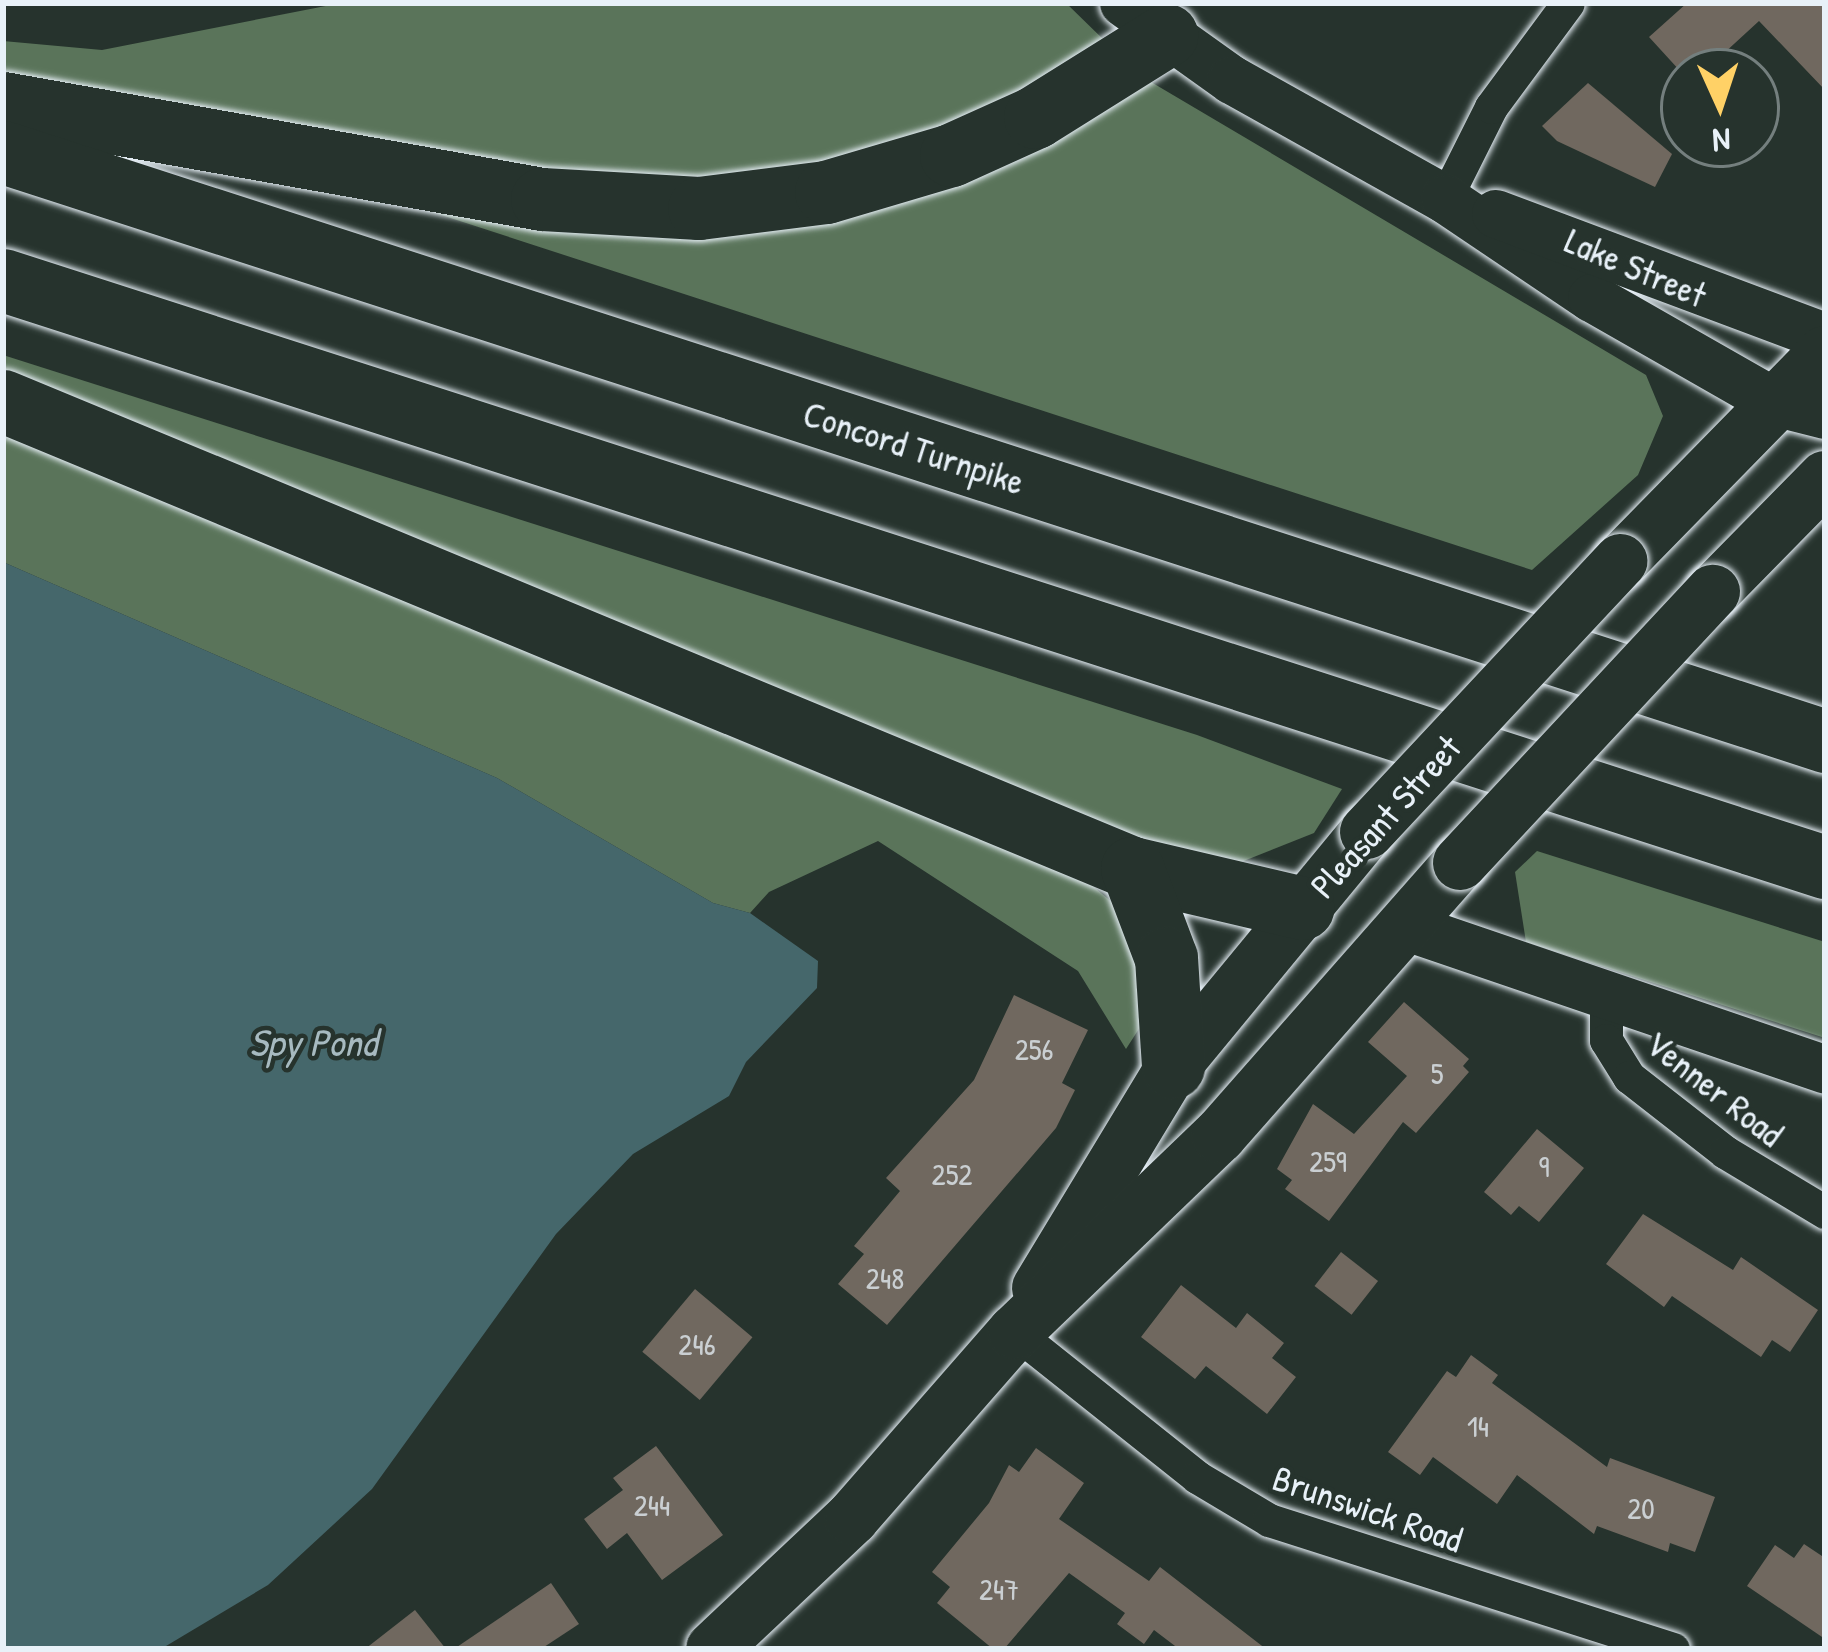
<!DOCTYPE html>
<html>
<head>
<meta charset="utf-8">
<style>
	body { margin:0 }
	#map { position:relative; width:1828px; height:1652px; overflow:hidden; background:#26332d; font-family:"Patrick Hand",sans-serif }
	div>[style] { position:absolute }
	.green>* { inset:0; background:#5a745a }
	.water>* { inset:0; background:#45676b }
	.building>* { inset:0; background:#70685f; transform-origin:0 0 }
	.roads { filter:drop-shadow(0 0 3px #e8f1f8) drop-shadow(0 0 3px #e8f1f8) }
	.street>* { height:33px; margin:-16.5px; padding:0 16.5px; transform-origin:16.5px; border-radius:16.5px; background:#26332d }
	.secondary>* { height:48px; margin:-24px; padding:0 24px; transform-origin:24px; border-radius:24px; background:#26332d }
	.primary>* { height:54px; margin:-27px; padding:0 27px; transform-origin:27px; border-radius:27px; background:#26332d }
	.highway>* { height:63px; margin:-31.5px; padding:0 31.5px; transform-origin:31.5px; border-radius:31.5px; background:#26332d }
	.bridges { filter:drop-shadow(0 0 3px #e8f1f8) drop-shadow(0 0 3px #e8f1f8) }
	.primary-bridge>* { height:54px; margin:-27px; padding:0 27px; transform-origin:27px; border-radius:27px; background:#26332d }
	span { translate:-50% -50%; white-space:nowrap; text-align:center; line-height:1.15; -webkit-text-stroke:9px #26332d; paint-order:stroke }
	.number-label { font-size:30px; color:#cacfd2 }
	.number-label span { -webkit-text-stroke-width:0 }
	.street-label { font-size:36px; color:#e8f1f8 }
	.water-label { font-size:39px; color:#a7bac0; font-style:italic }
	.frame { position:absolute; inset:0; border:6px solid #e8f1f8; pointer-events:none }
	.north { position:absolute; left:1660px; top:48px; width:120px; height:120px; box-sizing:border-box; background:#26332d; border:3px solid #747f7e; border-radius:50%; rotate:177deg; font-size:33px; font-weight:700; line-height:48px; text-align:center; color:#e8f1f8 }
	.north::after { content:''; display:block; margin:auto; width:42px; height:54px; background:#ffd166; clip-path:polygon(50% 0,100% 100%,50% 72%,0 100%) }
</style>
</head>
<body>
<div id="map">
	<div class="green">
		<i style="clip-path:polygon(341px 3px,1066px 3px,1107px 43px,988px 123px,775px 182px,604px 186px,3px 77px,3px 41px,102px 50px)"></i>
		<i style="clip-path:polygon(1151px 82px,1646px 375px,1663px 416px,1638px 475px,1532px 570px,429px 211px,975px 177px)"></i>
		<i style="clip-path:polygon(3px 355px,1197px 735px,1342px 789px,1314px 833px,1216px 872px,3px 376px)"></i>
		<i style="clip-path:polygon(3px 431px,828px 777px,1077px 873px,1125px 913px,1155px 1004px,1126px 1049px,1078px 971px,878px 841px,769px 892px,750px 913px,713px 903px,497px 778px,3px 562px)"></i>
		<i style="clip-path:polygon(1537px 851px,1825px 942px,1825px 1038px,1526px 942px,1515px 872px)"></i>
	</div>
	<div class="water">
		<i style="clip-path:polygon(3px 562px,497px 778px,713px 903px,750px 913px,818px 961px,817px 988px,746px 1062px,729px 1096px,633px 1154px,556px 1234px,372px 1489px,268px 1585px,161px 1649px,3px 1649px)"></i>
	</div>
	<div class="building">
		<i style="clip-path:polygon(1687px 3px,1825px 3px,1825px 90px,1759px 21px,1710px 66px,1700px 55px,1681px 72px,1649px 37px)"></i>
		<i style="clip-path:polygon(1588px 83px,1672px 154px,1655px 187px,1557px 141px,1542px 126px)"></i>
		<i style="clip-path:polygon(1014px 995px,1088px 1030px,1062px 1083px,1075px 1090px,1056px 1128px,887px 1325px,838px 1284px,864px 1254px,854px 1246px,900px 1191px,886px 1178px,974px 1080px)"></i>
		<i style="clip-path:polygon(1404px 1002px,1469px 1059px,1463px 1066px,1469px 1072px,1416px 1133px,1403px 1122px,1329px 1221px,1285px 1189px,1292px 1180px,1277px 1169px,1313px 1104px,1354px 1134px,1407px 1076px,1368px 1042px)"></i>
		<i style="clip-path:polygon(1537px 1129px,1584px 1168px,1539px 1222px,1519px 1206px,1511px 1215px,1484px 1192px)"></i>
		<i style="clip-path:polygon(1643px 1214px,1733px 1270px,1741px 1257px,1818px 1310px,1790px 1352px,1772px 1340px,1761px 1357px,1672px 1296px,1664px 1307px,1606px 1264px)"></i>
		<i style="left:1341px;top:1252px;width:47px;height:43px;rotate:38deg"></i>
		<i style="clip-path:polygon(1181px 1285px,1236px 1328px,1247px 1313px,1284px 1343px,1272px 1358px,1296px 1377px,1267px 1414px,1206px 1366px,1195px 1379px,1141px 1337px)"></i>
		<i style="left:695px;top:1289px;width:75px;height:82px;rotate:40deg"></i>
		<i style="clip-path:polygon(1471px 1355px,1498px 1375px,1492px 1383px,1607px 1467px,1610px 1458px,1715px 1497px,1695px 1552px,1670px 1543px,1668px 1552px,1597px 1526px,1594px 1534px,1517px 1475px,1497px 1504px,1433px 1457px,1420px 1475px,1388px 1452px,1447px 1371px,1456px 1377px)"></i>
		<i style="clip-path:polygon(656px 1446px,723px 1535px,662px 1580px,627px 1533px,607px 1549px,584px 1519px,623px 1490px,613px 1478px)"></i>
		<i style="clip-path:polygon(1036px 1448px,1084px 1483px,1059px 1519px,1149px 1581px,1160px 1567px,1266px 1649px,1179px 1649px,1154px 1630px,1144px 1644px,1117px 1624px,1125px 1613px,1069px 1573px,1004px 1649px,993px 1649px,937px 1603px,950px 1587px,932px 1572px,989px 1503px,1009px 1465px,1019px 1472px)"></i>
		<i style="clip-path:polygon(1804px 1544px,1825px 1558px,1825px 1639px,1747px 1586px,1775px 1545px,1794px 1558px)"></i>
		<i style="clip-path:polygon(551px 1583px,579px 1624px,541px 1649px,454px 1649px)"></i>
		<i style="clip-path:polygon(415px 1610px,446px 1649px,365px 1649px)"></i>
	</div>
	<div class="roads">
		<div class="street">
			<i style="left:1445px;top:199px;width:103px;rotate:-63.4deg"></i>
			<i style="left:1491px;top:107px;width:129px;rotate:-53.5deg"></i>
			<i style="left:1606px;top:993px;width:47px;rotate:90deg"></i>
			<i style="left:1606px;top:1040px;width:44px;rotate:58.1deg"></i>
			<i style="left:1629px;top:1077px;width:122px;rotate:38deg"></i>
			<i style="left:1725px;top:1152px;width:117px;rotate:31deg"></i>
			<i style="left:1015px;top:1332px;width:233px;rotate:38.5deg"></i>
			<i style="left:1197px;top:1477px;width:84px;rotate:30.8deg"></i>
			<i style="left:1269px;top:1520px;width:424px;rotate:17.7deg"></i>
		</div>
		<div class="secondary">
			<i style="left:1124px;top:3px;width:133px;rotate:35.5deg"></i>
			<i style="left:1232px;top:80px;width:244px;rotate:29.2deg"></i>
			<i style="left:1445px;top:199px;width:177px;rotate:34deg"></i>
			<i style="left:1592px;top:298px;width:210px;rotate:29.7deg"></i>
			<i style="left:1774px;top:402px;width:53px;rotate:14.3deg"></i>
			<i style="left:1496px;top:214px;width:351px;rotate:20.5deg"></i>
			<i style="left:1404px;top:926px;width:445px;rotate:18.8deg"></i>
		</div>
		<div class="primary">
			<i style="left:1621px;top:561px;width:291px;rotate:-45.6deg"></i>
			<i style="left:1713px;top:592px;width:160px;rotate:-45.5deg"></i>
			<i style="left:1039px;top:1288px;width:258px;rotate:-58.8deg"></i>
			<i style="left:1173px;top:1067px;width:305px;rotate:-50.5deg"></i>
			<i style="left:713px;top:1649px;width:191px;rotate:-43.3deg"></i>
			<i style="left:852px;top:1518px;width:247px;rotate:-48.8deg"></i>
			<i style="left:1015px;top:1332px;width:283px;rotate:-43.9deg"></i>
			<i style="left:1219px;top:1136px;width:364px;rotate:-48.6deg"></i>
		</div>
		<div class="highway">
			<i style="left:3px;top:103px;width:547px;rotate:10.1deg"></i>
			<i style="left:542px;top:199px;width:157px;rotate:3.3deg"></i>
			<i style="left:699px;top:208px;width:128px;rotate:-7.2deg"></i>
			<i style="left:826px;top:192px;width:130px;rotate:-16.5deg"></i>
			<i style="left:951px;top:155px;width:92px;rotate:-24.3deg"></i>
			<i style="left:1035px;top:117px;width:155px;rotate:-32deg"></i>
			<i style="left:3px;top:152px;width:1915px;rotate:17.91deg"></i>
			<i style="left:3px;top:280px;width:1914px;rotate:17.86deg"></i>
			<i style="left:3px;top:401px;width:1222px;rotate:22.47deg"></i>
			<i style="left:1132px;top:868px;width:175px;rotate:13.2deg"></i>
			<i style="left:1132px;top:868px;width:96px;rotate:69.3deg"></i>
			<i style="left:1166px;top:958px;width:109px;rotate:86.3deg"></i>
		</div>
	</div>
	<div class="bridges">
		<div class="primary-bridge">
			<i style="left:1367px;top:832px;width:371px;rotate:-46.9deg"></i>
			<i style="left:1460px;top:863px;width:371px;rotate:-47deg"></i>
		</div>
	</div>
	<div class="number-label">
		<span style="left:1034px;top:1049px">256</span>
		<span style="left:1437px;top:1073px">5</span>
		<span style="left:1328px;top:1161px">259</span>
		<span style="left:1544px;top:1166px">9</span>
		<span style="left:952px;top:1174px">252</span>
		<span style="left:885px;top:1278px">248</span>
		<span style="left:697px;top:1344px">246</span>
		<span style="left:1478px;top:1426px">14</span>
		<span style="left:652px;top:1505px">244</span>
		<span style="left:1641px;top:1508px">20</span>
		<span style="left:999px;top:1589px">247</span>
	</div>
	<div class="street-label">
		<span style="left:1636px;top:267px;rotate:23deg">Lake Street</span>
		<span style="left:914px;top:447px;rotate:18deg">Concord Turnpike</span>
		<span style="left:1385px;top:816px;rotate:-48deg">Pleasant Street</span>
		<span style="left:1715px;top:1088px;rotate:38deg">Venner Road</span>
		<span style="left:1368px;top:1508px;rotate:19deg">Brunswick Road</span>
	</div>
	<div class="water-label">
		<span style="left:313px;top:1042px">Spy Pond</span>
	</div>
	<div class="frame"></div>
	<div class="north">N</div>
</div>
</body>
</html>
